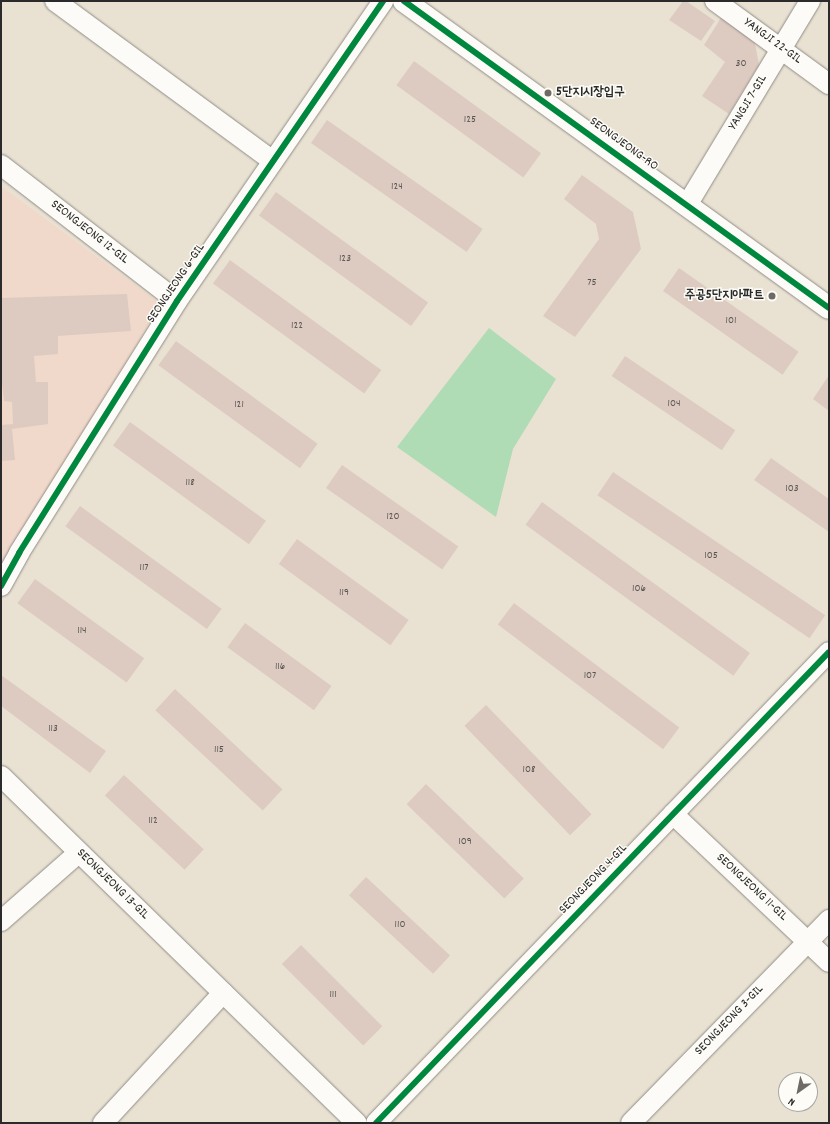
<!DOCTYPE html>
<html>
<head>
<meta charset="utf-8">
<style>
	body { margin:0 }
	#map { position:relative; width:830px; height:1124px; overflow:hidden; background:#e9e2d3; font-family:Dekko,"Poor Story",sans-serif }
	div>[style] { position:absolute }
	.built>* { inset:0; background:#f0d9cb }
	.green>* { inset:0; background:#afdcb5 }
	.building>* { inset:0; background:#ddcbc1; transform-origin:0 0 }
	.roads { filter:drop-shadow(0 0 1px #908c85) drop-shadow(0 0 1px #908c85) }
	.street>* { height:20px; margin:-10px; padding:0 10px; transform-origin:10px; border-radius:10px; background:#fcfbf8 }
	.secondary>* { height:22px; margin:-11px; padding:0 11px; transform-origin:11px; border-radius:11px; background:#fcfbf8 }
	.cycleway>* { height:6px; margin:-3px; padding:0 3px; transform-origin:3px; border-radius:3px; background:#00873e }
	.dots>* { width:11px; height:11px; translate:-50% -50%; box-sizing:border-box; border:2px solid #fdfcf7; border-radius:50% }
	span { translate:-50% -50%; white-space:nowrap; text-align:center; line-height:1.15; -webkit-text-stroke:3px #fdfcf7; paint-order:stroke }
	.number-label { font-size:11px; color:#585451 }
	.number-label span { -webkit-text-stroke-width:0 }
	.street-label { font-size:13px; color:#2b2b2b }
	.poi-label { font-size:13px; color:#2b2b2b; font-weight:700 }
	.left { translate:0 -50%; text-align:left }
	.right { translate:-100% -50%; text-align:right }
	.frame { position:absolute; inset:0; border:2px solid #2b2b2b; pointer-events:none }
	.north { position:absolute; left:778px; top:1072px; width:40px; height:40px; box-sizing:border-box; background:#fdfcf7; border:1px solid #a9a8a5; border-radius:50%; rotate:213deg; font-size:11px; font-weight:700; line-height:16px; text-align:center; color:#2b2b2b }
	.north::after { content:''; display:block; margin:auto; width:14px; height:18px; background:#6e6b66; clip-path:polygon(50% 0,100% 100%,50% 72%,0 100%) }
</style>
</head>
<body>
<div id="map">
	<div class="built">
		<i style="clip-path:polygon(1px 186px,161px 304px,1px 569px)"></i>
	</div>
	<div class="green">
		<i style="clip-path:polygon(489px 328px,556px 379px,513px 449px,496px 517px,397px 447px)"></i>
	</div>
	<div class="building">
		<i style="clip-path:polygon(683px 1px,686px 1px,715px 21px,701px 41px,669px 20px)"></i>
		<i style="clip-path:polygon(722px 16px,754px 38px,759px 65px,729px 114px,702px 96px,725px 62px,704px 45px)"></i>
		<i style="left:414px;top:61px;width:157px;height:30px;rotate:36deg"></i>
		<i style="left:327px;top:120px;width:190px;height:28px;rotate:35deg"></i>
		<i style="clip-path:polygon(582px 175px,633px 212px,641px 249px,575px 337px,543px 316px,599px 239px,596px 224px,564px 199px)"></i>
		<i style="left:276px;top:192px;width:188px;height:29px;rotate:36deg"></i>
		<i style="left:230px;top:260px;width:187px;height:29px;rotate:36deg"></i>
		<i style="left:679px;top:268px;width:146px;height:28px;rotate:35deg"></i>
		<i style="clip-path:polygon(127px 294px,131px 331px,58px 336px,58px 354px,34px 356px,36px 382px,48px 382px,48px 424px,12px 429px,15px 460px,1px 461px,1px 425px,13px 424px,12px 402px,4px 401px,1px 374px,1px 298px)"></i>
		<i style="left:176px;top:341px;width:175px;height:30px;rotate:36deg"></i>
		<i style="left:625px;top:356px;width:133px;height:24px;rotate:34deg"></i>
		<i style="clip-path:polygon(829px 375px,829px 411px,813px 399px)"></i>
		<i style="left:130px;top:422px;width:168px;height:29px;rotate:36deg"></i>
		<i style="clip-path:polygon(771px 458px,829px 499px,829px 532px,754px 480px)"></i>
		<i style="left:342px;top:465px;width:142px;height:28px;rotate:35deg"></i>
		<i style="left:613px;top:472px;width:256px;height:28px;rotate:34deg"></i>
		<i style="left:542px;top:502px;width:257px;height:28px;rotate:36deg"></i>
		<i style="left:80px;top:506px;width:175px;height:25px;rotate:36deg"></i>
		<i style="left:297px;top:539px;width:138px;height:31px;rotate:36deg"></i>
		<i style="left:35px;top:579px;width:135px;height:30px;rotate:36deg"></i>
		<i style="left:514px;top:603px;width:207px;height:27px;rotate:37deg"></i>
		<i style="left:245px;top:623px;width:107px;height:30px;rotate:36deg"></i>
		<i style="clip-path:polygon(1px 675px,106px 751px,90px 773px,1px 706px)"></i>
		<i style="left:175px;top:689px;width:147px;height:29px;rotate:43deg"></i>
		<i style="left:486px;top:705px;width:152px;height:30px;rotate:46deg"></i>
		<i style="left:124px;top:775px;width:109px;height:28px;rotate:43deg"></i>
		<i style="left:426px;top:784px;width:136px;height:28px;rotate:44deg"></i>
		<i style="left:366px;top:877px;width:115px;height:25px;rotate:43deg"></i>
		<i style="left:301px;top:945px;width:115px;height:27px;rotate:45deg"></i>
	</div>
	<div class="roads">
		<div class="street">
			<i style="left:55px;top:1px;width:270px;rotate:36.3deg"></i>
			<i style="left:715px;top:1px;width:141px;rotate:36.1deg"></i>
			<i style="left:1px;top:165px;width:222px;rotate:37.7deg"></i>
			<i style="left:687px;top:205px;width:238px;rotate:-58.9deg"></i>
			<i style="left:1px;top:586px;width:38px;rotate:-61deg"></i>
			<i style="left:19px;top:553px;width:297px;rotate:-57.9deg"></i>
			<i style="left:177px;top:301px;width:364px;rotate:-55.5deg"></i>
			<i style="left:1px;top:776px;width:497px;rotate:44.3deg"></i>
			<i style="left:673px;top:814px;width:215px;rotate:43.5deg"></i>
			<i style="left:1px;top:921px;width:103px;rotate:-41.4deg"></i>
			<i style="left:103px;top:1123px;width:177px;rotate:-47.3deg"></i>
			<i style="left:376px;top:1123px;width:653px;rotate:-46.12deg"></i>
			<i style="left:631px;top:1123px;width:284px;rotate:-45.7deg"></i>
		</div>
		<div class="secondary">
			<i style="left:404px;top:1px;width:524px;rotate:35.84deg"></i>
		</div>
	</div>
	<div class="cycleway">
		<i style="left:404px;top:1px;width:524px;rotate:35.84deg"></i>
		<i style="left:1px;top:586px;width:38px;rotate:-61deg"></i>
		<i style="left:19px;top:553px;width:297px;rotate:-57.9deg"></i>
		<i style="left:177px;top:301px;width:364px;rotate:-55.5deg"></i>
		<i style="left:376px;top:1123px;width:653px;rotate:-46.12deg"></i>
	</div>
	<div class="dots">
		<i style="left:548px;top:93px;background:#6e6b66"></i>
		<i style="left:772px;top:296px;background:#6e6b66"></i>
	</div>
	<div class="number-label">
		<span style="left:741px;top:64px">30</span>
		<span style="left:470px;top:120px">125</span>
		<span style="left:397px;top:187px">124</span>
		<span style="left:345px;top:259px">123</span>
		<span style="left:592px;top:283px">75</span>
		<span style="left:731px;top:321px">101</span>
		<span style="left:297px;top:326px">122</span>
		<span style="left:674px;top:404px">104</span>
		<span style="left:239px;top:405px">121</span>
		<span style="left:190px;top:483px">118</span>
		<span style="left:792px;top:489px">103</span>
		<span style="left:393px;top:517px">120</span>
		<span style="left:711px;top:556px">105</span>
		<span style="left:144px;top:568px">117</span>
		<span style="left:639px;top:589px">106</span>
		<span style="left:344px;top:593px">119</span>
		<span style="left:82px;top:631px">114</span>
		<span style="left:280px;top:667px">116</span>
		<span style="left:590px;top:676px">107</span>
		<span style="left:53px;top:729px">113</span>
		<span style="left:219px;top:750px">115</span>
		<span style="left:529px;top:770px">108</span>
		<span style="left:153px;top:821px">112</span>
		<span style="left:465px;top:842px">109</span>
		<span style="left:400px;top:925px">110</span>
		<span style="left:333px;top:995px">111</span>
	</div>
	<div class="street-label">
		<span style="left:772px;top:42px;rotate:36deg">YANGJI 22-GIL</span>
		<span style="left:749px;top:103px;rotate:-59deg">YANGJI 7-GIL</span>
		<span style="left:623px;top:145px;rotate:36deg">SEONGJEONG-RO</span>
		<span style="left:89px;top:233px;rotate:38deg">SEONGJEONG 12-GIL</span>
		<span style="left:177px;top:284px;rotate:-56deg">SEONGJEONG 6-GIL</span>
		<span style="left:594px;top:880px;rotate:-46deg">SEONGJEONG 4-GIL</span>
		<span style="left:112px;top:885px;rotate:44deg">SEONGJEONG 13-GIL</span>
		<span style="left:751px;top:888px;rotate:43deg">SEONGJEONG 11-GIL</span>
		<span style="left:730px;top:1021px;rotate:-46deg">SEONGJEONG 3-GIL</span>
	</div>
	<div class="poi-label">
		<span class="left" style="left:556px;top:93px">5단지시장입구</span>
		<span class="right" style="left:764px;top:296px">주공5단지아파트</span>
	</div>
	<div class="frame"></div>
	<div class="north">N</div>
</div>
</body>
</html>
